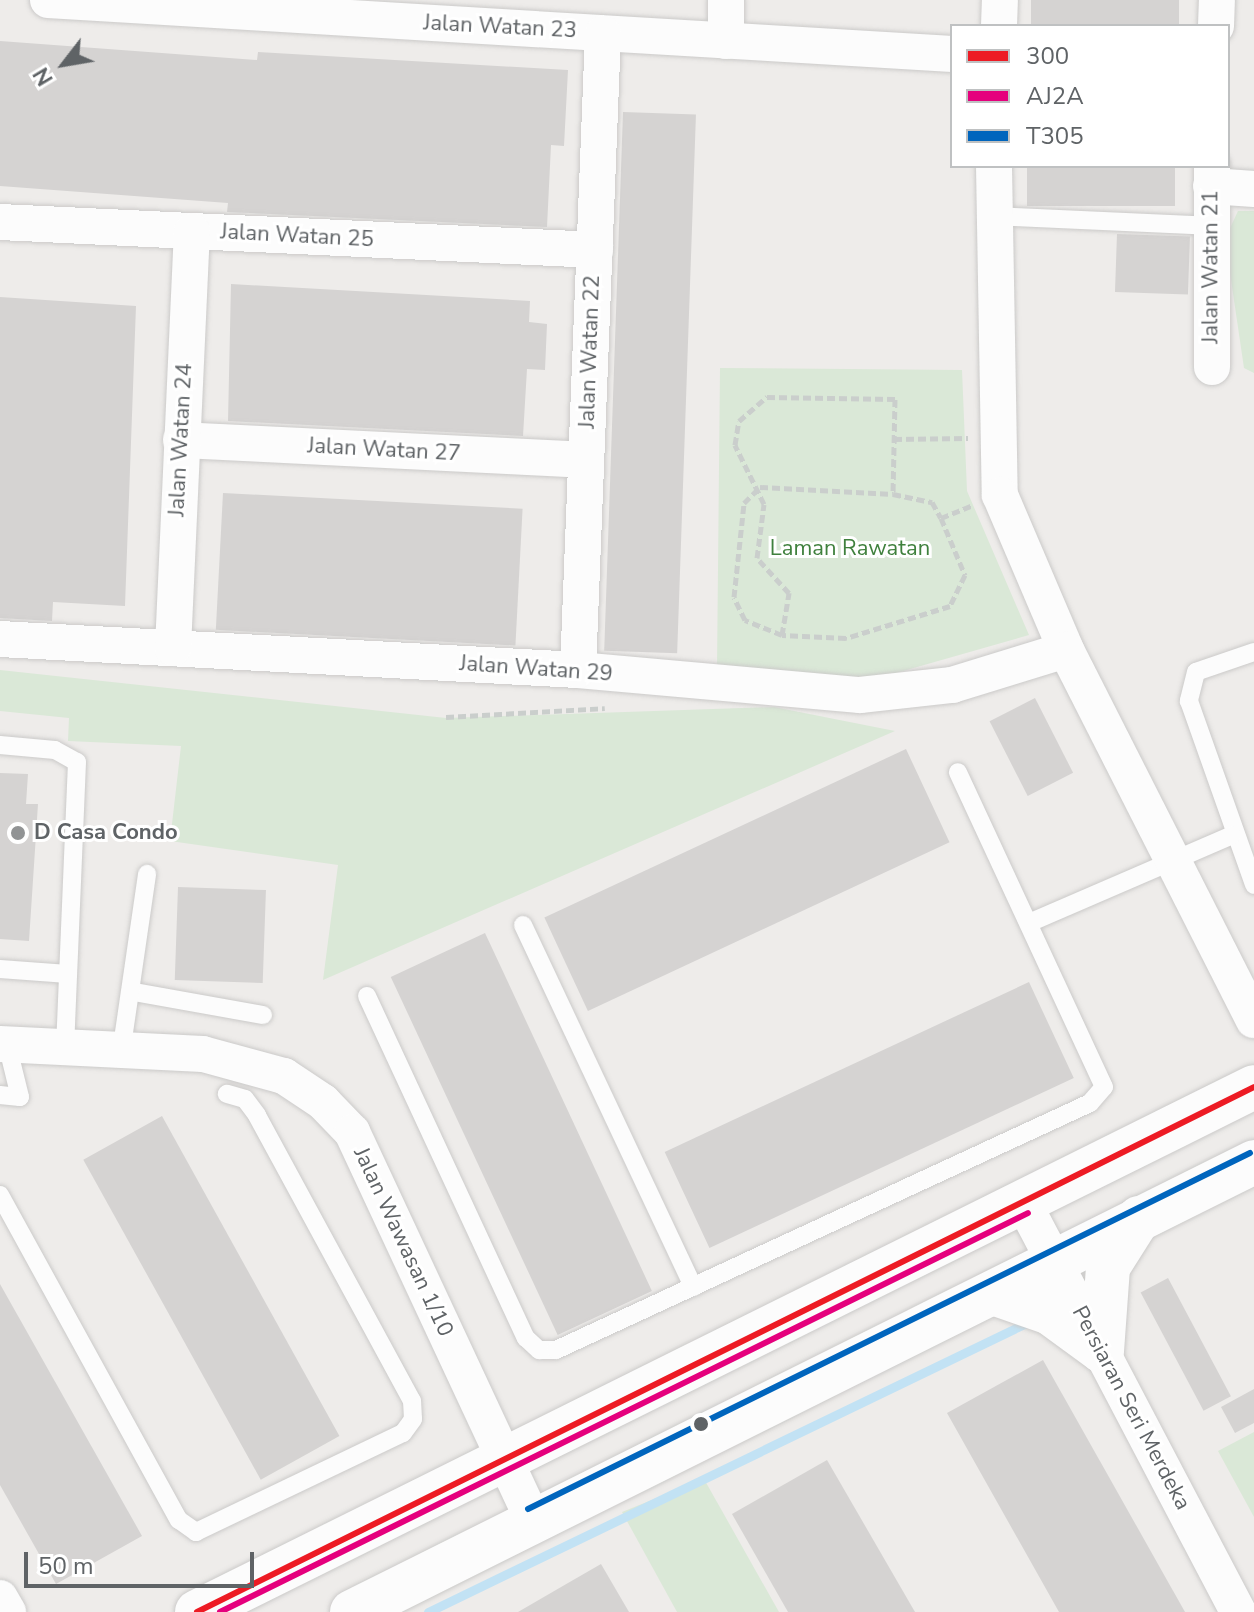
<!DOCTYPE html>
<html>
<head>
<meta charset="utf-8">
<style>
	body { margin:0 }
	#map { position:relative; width:1254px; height:1612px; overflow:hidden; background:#eeecea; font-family:"Nunito Sans",sans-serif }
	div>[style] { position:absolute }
	.green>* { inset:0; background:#dae8d7 }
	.stream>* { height:9px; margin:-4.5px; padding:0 4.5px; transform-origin:4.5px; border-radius:4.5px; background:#c2e2f4 }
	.building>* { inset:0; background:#d5d3d2; transform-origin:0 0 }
	.path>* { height:5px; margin-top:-2.5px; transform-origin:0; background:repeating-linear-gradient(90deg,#cacecc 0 8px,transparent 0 12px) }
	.roads { filter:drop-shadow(0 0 2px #cbcac9) drop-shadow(0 0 2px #cbcac9) }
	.service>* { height:18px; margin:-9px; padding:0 9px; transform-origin:9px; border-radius:9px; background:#fcfcfc }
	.minor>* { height:36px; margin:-18px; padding:0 18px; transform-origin:18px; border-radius:18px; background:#fcfcfc }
	.secondary>* { height:44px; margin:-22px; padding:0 22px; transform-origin:22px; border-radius:22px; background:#fcfcfc }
	.bus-1>* { height:6px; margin:-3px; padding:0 3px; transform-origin:3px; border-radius:3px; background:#ed1b24 }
	.bus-2>* { height:6px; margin:-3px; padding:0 3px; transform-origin:3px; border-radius:3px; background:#e5007d }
	.bus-3>* { height:6px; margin:-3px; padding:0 3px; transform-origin:3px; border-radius:3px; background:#0065bd }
	.dots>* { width:22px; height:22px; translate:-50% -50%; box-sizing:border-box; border:4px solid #fff; border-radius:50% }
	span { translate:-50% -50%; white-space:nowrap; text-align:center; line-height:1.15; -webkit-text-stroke:6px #fff; paint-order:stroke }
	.street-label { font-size:22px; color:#5f6366 }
	.park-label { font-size:22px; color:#3f803d }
	.poi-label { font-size:22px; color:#5f6366; font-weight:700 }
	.left { translate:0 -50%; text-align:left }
	.legend { position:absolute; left:950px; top:24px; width:280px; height:144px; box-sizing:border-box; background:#fff; border:2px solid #bfc1c2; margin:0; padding:10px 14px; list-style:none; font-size:24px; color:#5f6366 }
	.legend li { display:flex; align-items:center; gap:16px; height:40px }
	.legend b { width:40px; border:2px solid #bfc1c2 }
	.north { position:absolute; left:24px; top:24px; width:80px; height:80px; -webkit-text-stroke:6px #fff; paint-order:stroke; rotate:239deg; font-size:22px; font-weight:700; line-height:32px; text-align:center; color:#5f6366 }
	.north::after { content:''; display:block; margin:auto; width:28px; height:36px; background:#5f6366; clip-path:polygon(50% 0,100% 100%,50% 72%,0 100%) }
	.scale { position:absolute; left:24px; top:1552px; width:230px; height:36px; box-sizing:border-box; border:4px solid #5f6366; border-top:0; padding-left:10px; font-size:24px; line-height:28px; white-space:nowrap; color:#5f6366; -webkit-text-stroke:6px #fff; paint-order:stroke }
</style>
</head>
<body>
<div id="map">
	<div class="green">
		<i style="clip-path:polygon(1238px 211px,1254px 211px,1254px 373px,1244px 368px,1225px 239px)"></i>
		<i style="clip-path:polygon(720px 368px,962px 370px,967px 491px,1029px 635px,889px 675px,827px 683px,717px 667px)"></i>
		<i style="clip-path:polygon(0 670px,446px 718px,774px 707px,895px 731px,323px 980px,338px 865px,170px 841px,181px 746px,68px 741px,69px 718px,0 711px)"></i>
		<i style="clip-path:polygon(1254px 1432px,1254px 1517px,1218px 1451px)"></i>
		<i style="clip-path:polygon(704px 1479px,779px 1612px,677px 1612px,622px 1512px)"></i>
	</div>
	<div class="stream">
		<i style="left:428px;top:1612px;width:664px;rotate:-25.79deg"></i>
	</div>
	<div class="building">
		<i style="left:1031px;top:0;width:148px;height:26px"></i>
		<i style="clip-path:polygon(0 41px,257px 60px,258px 52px,568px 70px,564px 146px,551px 145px,547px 227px,227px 212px,228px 203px,0 186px)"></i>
		<i style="left:623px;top:112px;width:73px;height:539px;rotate:2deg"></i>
		<i style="left:1027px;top:166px;width:148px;height:40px"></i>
		<i style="left:1117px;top:234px;width:73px;height:58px;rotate:2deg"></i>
		<i style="clip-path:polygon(231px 284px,530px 301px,529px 322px,547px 324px,545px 370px,527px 369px,523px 436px,228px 421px)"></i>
		<i style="clip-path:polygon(0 297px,136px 306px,125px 606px,53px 602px,52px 621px,0 618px)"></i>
		<i style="left:223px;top:493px;width:300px;height:137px;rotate:3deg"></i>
		<i style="left:1035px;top:698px;width:84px;height:51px;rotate:63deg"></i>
		<i style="left:906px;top:749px;width:103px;height:399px;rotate:65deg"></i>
		<i style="clip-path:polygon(0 773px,28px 774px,26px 804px,38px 804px,29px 941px,0 939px)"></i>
		<i style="left:178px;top:887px;width:88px;height:93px;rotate:2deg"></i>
		<i style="left:485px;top:933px;width:395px;height:104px;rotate:65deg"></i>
		<i style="left:1029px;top:982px;width:106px;height:402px;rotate:65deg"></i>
		<i style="left:162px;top:1116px;width:366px;height:90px;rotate:61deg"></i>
		<i style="left:1168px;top:1278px;width:134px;height:31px;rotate:62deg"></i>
		<i style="clip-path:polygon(0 1284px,142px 1536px,56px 1584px,0 1485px)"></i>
		<i style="clip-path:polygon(1043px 1360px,1185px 1612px,1059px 1612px,947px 1413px)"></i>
		<i style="clip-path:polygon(1254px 1389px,1254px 1423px,1235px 1433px,1221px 1407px)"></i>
		<i style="clip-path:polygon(827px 1460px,915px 1612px,788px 1612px,732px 1514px)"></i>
		<i style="clip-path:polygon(601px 1564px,629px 1612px,518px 1612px,568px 1583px)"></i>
	</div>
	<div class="path">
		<i style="left:767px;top:397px;width:128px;rotate:0.9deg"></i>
		<i style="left:895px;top:399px;width:95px;rotate:91.2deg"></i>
		<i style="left:893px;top:494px;width:40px;rotate:12deg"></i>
		<i style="left:932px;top:502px;width:18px;rotate:61deg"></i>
		<i style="left:941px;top:518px;width:62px;rotate:67.2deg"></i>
		<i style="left:965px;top:575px;width:34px;rotate:116deg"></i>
		<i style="left:950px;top:606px;width:109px;rotate:162.9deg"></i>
		<i style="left:846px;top:638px;width:64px;rotate:-177.3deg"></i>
		<i style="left:782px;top:635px;width:43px;rotate:-80.5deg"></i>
		<i style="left:789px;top:593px;width:47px;rotate:-132.4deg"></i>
		<i style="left:757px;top:558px;width:54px;rotate:-82.6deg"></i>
		<i style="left:764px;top:504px;width:66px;rotate:-116.2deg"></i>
		<i style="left:735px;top:445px;width:24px;rotate:-81deg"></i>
		<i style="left:739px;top:421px;width:37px;rotate:-41deg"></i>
		<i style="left:894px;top:439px;width:74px;rotate:-0.8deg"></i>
		<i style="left:941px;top:518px;width:35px;rotate:-22deg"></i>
		<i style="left:782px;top:635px;width:40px;rotate:-158deg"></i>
		<i style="left:745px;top:620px;width:25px;rotate:-116deg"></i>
		<i style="left:734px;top:597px;width:95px;rotate:-83.9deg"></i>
		<i style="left:744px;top:503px;width:23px;rotate:-45deg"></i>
		<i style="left:760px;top:487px;width:133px;rotate:3deg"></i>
		<i style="left:446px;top:717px;width:159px;rotate:-3.2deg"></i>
	</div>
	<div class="roads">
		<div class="service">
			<i style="left:992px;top:216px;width:217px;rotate:2.6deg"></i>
			<i style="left:1254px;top:652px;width:61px;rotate:161deg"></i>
			<i style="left:1196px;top:672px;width:30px;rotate:104deg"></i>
			<i style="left:1189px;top:701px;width:195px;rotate:70.5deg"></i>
			<i style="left:0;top:745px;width:55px;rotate:5.2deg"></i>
			<i style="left:55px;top:750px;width:25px;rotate:29deg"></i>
			<i style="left:77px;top:762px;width:281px;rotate:92.4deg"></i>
			<i style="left:1029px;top:923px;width:221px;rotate:-23.4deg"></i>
			<i style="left:523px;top:925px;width:400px;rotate:64.8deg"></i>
			<i style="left:0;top:969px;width:68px;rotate:4.2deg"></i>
			<i style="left:134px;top:992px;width:131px;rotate:10.1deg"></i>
			<i style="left:367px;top:996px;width:377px;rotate:65.1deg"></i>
			<i style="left:526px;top:1338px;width:18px;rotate:43deg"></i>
			<i style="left:539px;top:1350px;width:17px"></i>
			<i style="left:556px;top:1350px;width:588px;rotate:-24.82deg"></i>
			<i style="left:1090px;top:1103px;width:21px;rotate:-49deg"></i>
			<i style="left:1104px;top:1087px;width:347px;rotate:-114.9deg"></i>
			<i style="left:122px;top:1046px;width:174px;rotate:-81.7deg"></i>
			<i style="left:0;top:1095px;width:20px;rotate:6deg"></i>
			<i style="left:20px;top:1097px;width:55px;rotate:-103.8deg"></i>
			<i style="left:0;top:1195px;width:371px;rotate:61.2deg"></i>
			<i style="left:179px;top:1520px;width:21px;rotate:35deg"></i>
			<i style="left:196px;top:1532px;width:229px;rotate:-25.6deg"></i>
			<i style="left:403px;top:1433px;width:17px;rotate:-54deg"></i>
			<i style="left:413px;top:1419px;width:18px;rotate:-93deg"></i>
			<i style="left:412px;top:1401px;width:325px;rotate:-118.5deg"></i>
			<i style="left:257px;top:1115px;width:20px;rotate:-127deg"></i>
			<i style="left:245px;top:1099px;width:19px;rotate:-164deg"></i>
		</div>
		<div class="minor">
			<i style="left:48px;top:0;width:906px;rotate:3.42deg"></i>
			<i style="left:999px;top:26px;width:26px;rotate:-88deg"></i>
			<i style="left:1216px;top:26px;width:26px;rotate:-88deg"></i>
			<i style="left:726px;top:41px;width:41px;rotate:-90deg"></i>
			<i style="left:994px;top:166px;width:329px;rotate:89deg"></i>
			<i style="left:1000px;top:495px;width:168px;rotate:66.9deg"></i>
			<i style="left:1066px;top:650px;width:415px;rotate:63.1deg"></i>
			<i style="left:1211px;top:186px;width:43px;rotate:4deg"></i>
			<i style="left:0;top:222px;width:596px;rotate:2.69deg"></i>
			<i style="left:1212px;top:367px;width:201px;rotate:-90deg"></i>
			<i style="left:181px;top:440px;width:405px;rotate:2.8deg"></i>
			<i style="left:0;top:639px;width:579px;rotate:3.07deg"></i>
			<i style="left:578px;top:670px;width:283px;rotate:5.1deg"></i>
			<i style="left:860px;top:695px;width:93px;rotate:-6.2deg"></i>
			<i style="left:952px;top:685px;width:119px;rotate:-17.1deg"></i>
			<i style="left:173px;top:648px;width:417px;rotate:-87.4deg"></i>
			<i style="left:578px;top:670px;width:637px;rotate:-87.75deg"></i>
			<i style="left:0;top:1044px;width:203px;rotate:2.8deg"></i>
			<i style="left:203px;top:1054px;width:84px;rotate:15.2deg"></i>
			<i style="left:284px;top:1076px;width:47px;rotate:33.7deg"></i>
			<i style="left:323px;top:1102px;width:42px;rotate:46deg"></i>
			<i style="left:352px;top:1132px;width:426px;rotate:65deg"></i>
			<i style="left:1024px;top:1204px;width:461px;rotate:62.3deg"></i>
			<i style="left:0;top:1598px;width:16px;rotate:60deg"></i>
		</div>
		<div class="secondary">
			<i style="left:993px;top:1293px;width:60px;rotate:19.3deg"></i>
			<i style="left:1050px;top:1313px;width:64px;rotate:36.2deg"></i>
			<i style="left:1102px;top:1351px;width:84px;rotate:-85.9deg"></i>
			<i style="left:1108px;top:1267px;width:58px;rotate:-57.7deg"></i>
			<i style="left:197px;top:1612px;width:1180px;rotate:-26.41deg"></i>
			<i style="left:352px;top:1612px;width:1008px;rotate:-26.51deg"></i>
		</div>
	</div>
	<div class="bus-1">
		<i style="left:197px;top:1612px;width:1180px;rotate:-26.41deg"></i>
	</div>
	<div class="bus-2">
		<i style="left:220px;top:1612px;width:901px;rotate:-26.28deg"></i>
	</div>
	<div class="bus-3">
		<i style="left:528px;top:1509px;width:805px;rotate:-26.25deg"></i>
	</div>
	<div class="dots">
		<i style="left:18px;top:833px;background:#919394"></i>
		<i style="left:701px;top:1424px;background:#5f6366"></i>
	</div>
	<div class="street-label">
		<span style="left:500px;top:27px;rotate:3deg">Jalan Watan 23</span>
		<span style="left:297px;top:236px;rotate:3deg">Jalan Watan 25</span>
		<span style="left:1211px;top:267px;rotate:-90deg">Jalan Watan 21</span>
		<span style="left:590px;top:352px;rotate:-88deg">Jalan Watan 22</span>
		<span style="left:181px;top:440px;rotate:-87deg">Jalan Watan 24</span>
		<span style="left:384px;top:450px;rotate:3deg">Jalan Watan 27</span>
		<span style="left:536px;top:669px;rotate:4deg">Jalan Watan 29</span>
		<span style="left:403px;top:1242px;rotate:65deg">Jalan Wawasan 1/10</span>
		<span style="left:1131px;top:1408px;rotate:62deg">Persiaran Seri Merdeka</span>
	</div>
	<div class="park-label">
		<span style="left:850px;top:549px">Laman Rawatan</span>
	</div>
	<div class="poi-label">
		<span class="left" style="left:34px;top:833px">D Casa Condo</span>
	</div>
	<ul class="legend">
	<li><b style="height:10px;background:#ed1b24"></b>300</li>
	<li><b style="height:10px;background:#e5007d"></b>AJ2A</li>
	<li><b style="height:10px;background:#0065bd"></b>T305</li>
	</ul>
	<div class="north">N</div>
	<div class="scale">50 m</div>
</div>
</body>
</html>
